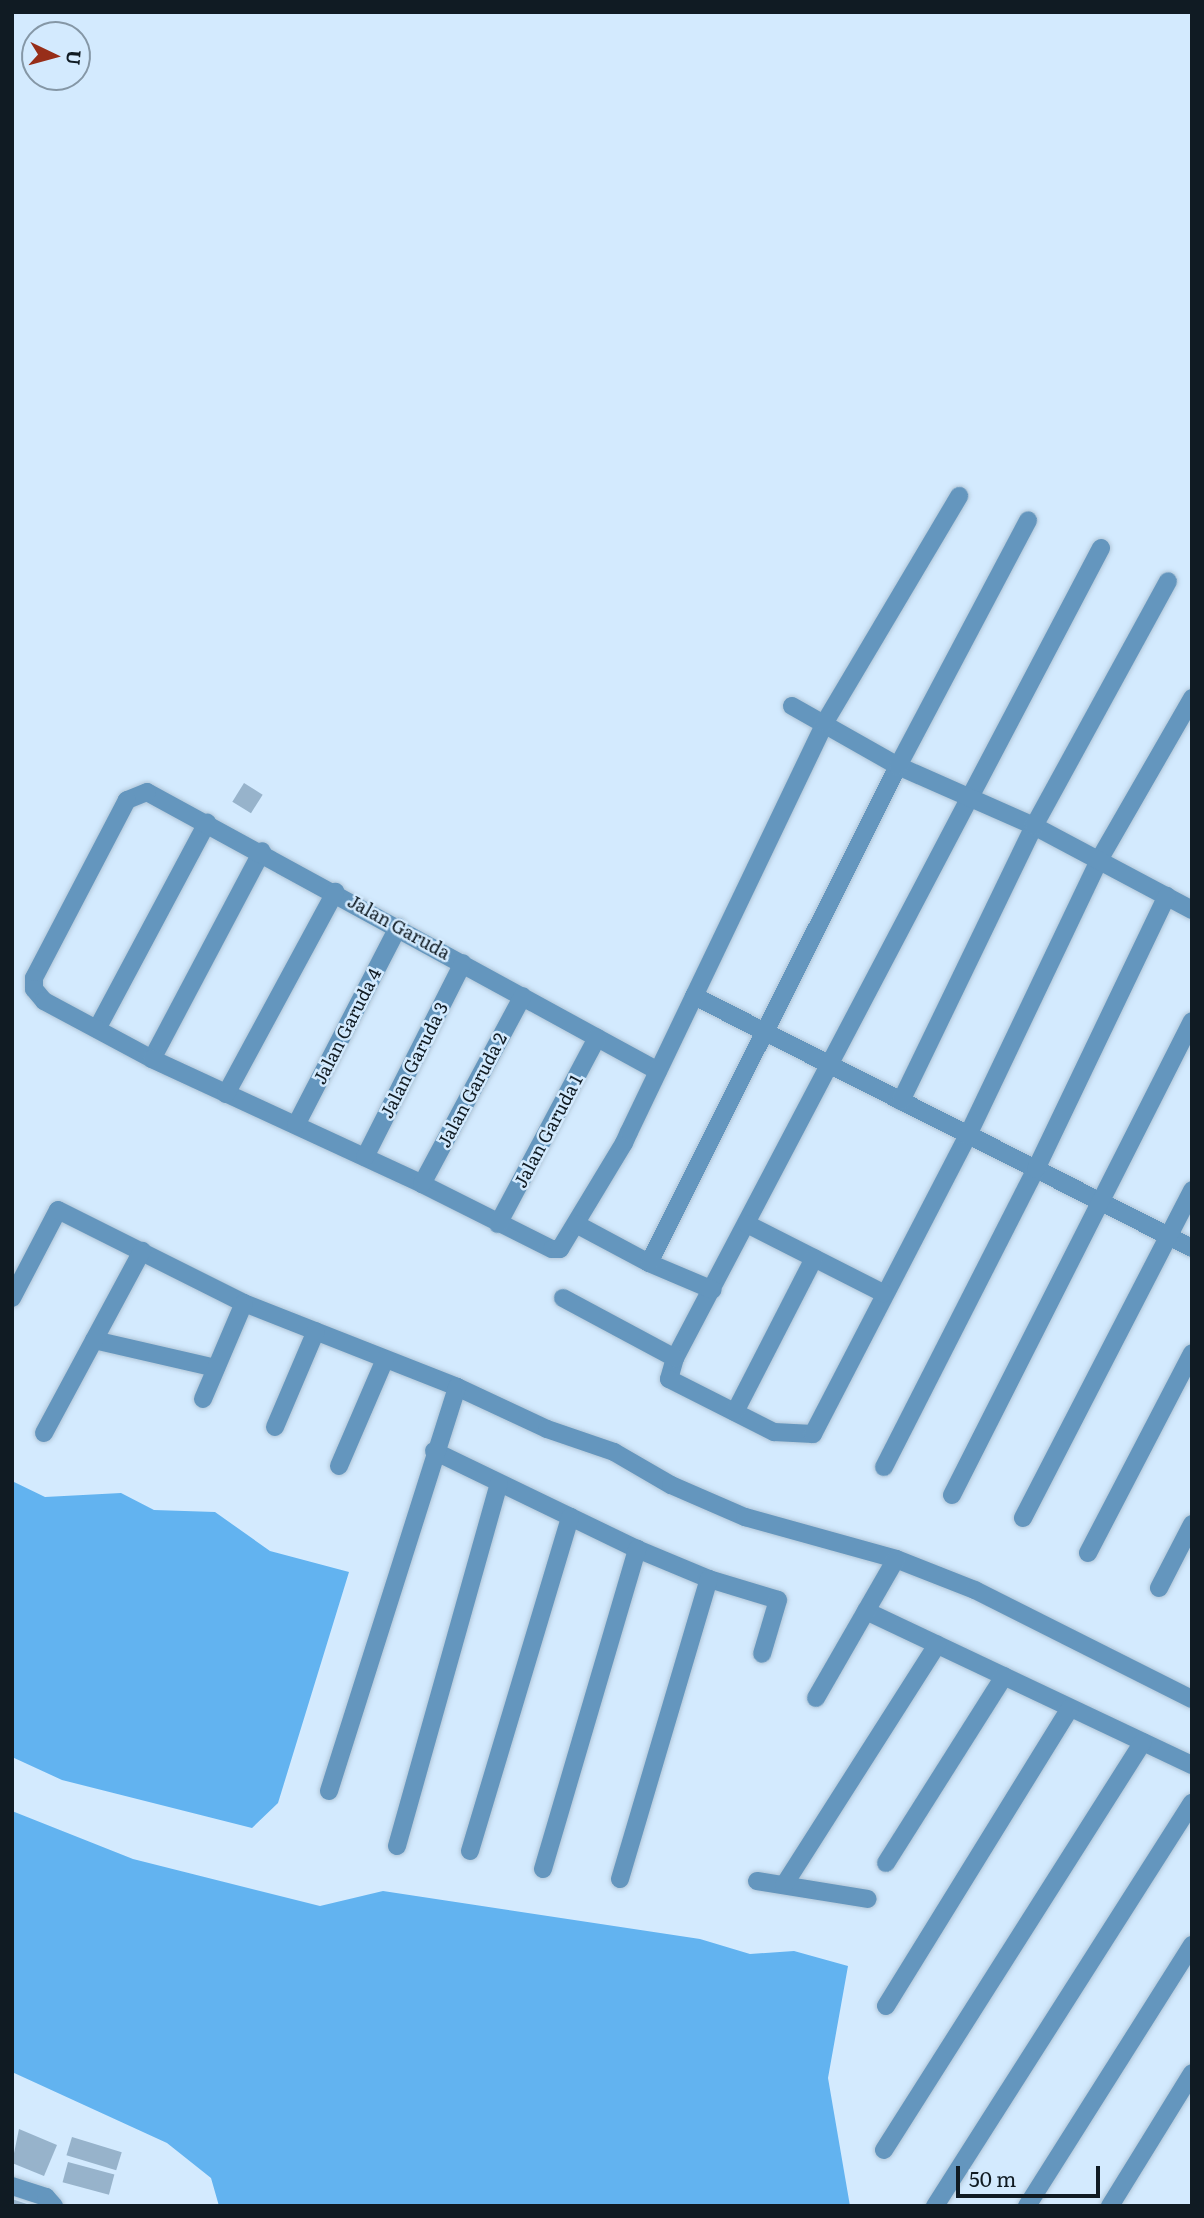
<!DOCTYPE html>
<html>
<head>
<meta charset="utf-8">
<style>
	body { margin:0 }
	#map { position:relative; width:1204px; height:2218px; overflow:hidden; background:#d3eafe; font-family:Literata,serif }
	div>[style] { position:absolute }
	.water>* { inset:0; background:#62b3f0 }
	.building>* { inset:0; background:#97b3cb; transform-origin:0 0 }
	.roads { filter:drop-shadow(0 0 2px #b0c5d7) drop-shadow(0 0 2px #b0c5d7) }
	.minor>* { height:18px; margin:-9px; padding:0 9px; transform-origin:9px; border-radius:9px; background:#6496be }
	span { translate:-50% -50%; white-space:nowrap; text-align:center; line-height:1.15; -webkit-text-stroke:5px #d3eafe; paint-order:stroke }
	.street-label { font-size:18px; color:#101b23 }
	.frame { position:absolute; inset:0; border:14px solid #101b23; pointer-events:none }
	.north { position:absolute; left:21px; top:21px; width:70px; height:70px; box-sizing:border-box; background:#d3eafe; border:2px solid #8597a6; border-radius:50%; rotate:95deg; font-size:19px; font-weight:700; line-height:28px; text-align:center; color:#101b23 }
	.north::after { content:''; display:block; margin:auto; width:24px; height:32px; background:#972e19; clip-path:polygon(50% 0,100% 100%,50% 72%,0 100%) }
	.scale { position:absolute; left:956px; top:2166px; width:144px; height:32px; box-sizing:border-box; border:4px solid #101b23; border-top:0; padding-left:9px; font-size:21px; line-height:24px; white-space:nowrap; color:#101b23; -webkit-text-stroke:5px #d3eafe; paint-order:stroke }
</style>
</head>
<body>
<div id="map">
	<div class="water">
		<i style="clip-path:polygon(12px 1481px,45px 1497px,121px 1493px,154px 1510px,215px 1512px,270px 1551px,349px 1572px,278px 1803px,252px 1828px,62px 1780px,12px 1757px)"></i>
		<i style="clip-path:polygon(12px 1811px,133px 1859px,320px 1906px,383px 1891px,700px 1939px,750px 1954px,794px 1951px,848px 1966px,828px 2078px,850px 2206px,219px 2206px,211px 2178px,167px 2143px,12px 2072px)"></i>
	</div>
	<div class="building">
		<i style="left:244px;top:783px;width:22px;height:22px;rotate:32deg"></i>
		<i style="clip-path:polygon(19px 2129px,57px 2145px,44px 2176px,12px 2163px)"></i>
		<i style="left:72px;top:2137px;width:52px;height:19px;rotate:17deg"></i>
		<i style="left:68px;top:2162px;width:48px;height:21px;rotate:15deg"></i>
		<i style="clip-path:polygon(12px 2199px,30px 2205px,30px 2206px,12px 2206px)"></i>
	</div>
	<div class="roads">
		<div class="minor">
			<i style="left:1101px;top:548px;width:915px;rotate:117.74deg"></i>
			<i style="left:675px;top:1358px;width:22px;rotate:106deg"></i>
			<i style="left:669px;top:1379px;width:118px;rotate:26.8deg"></i>
			<i style="left:774px;top:1432px;width:39px;rotate:3deg"></i>
			<i style="left:813px;top:1434px;width:337px;rotate:-62.6deg"></i>
			<i style="left:968px;top:1135px;width:305px;rotate:-64.5deg"></i>
			<i style="left:1099px;top:860px;width:187px;rotate:-60.1deg"></i>
			<i style="left:792px;top:706px;width:122px;rotate:29.5deg"></i>
			<i style="left:898px;top:766px;width:149px;rotate:23.8deg"></i>
			<i style="left:1034px;top:826px;width:179px;rotate:28deg"></i>
			<i style="left:694px;top:996px;width:558px;rotate:26.84deg"></i>
			<i style="left:97px;top:1029px;width:234px;rotate:-61.9deg"></i>
			<i style="left:152px;top:1059px;width:235px;rotate:-62.1deg"></i>
			<i style="left:658px;top:1071px;width:582px;rotate:-151.37deg"></i>
			<i style="left:147px;top:792px;width:22px;rotate:158deg"></i>
			<i style="left:127px;top:800px;width:201px;rotate:117.6deg"></i>
			<i style="left:34px;top:978px;width:11px;rotate:90deg"></i>
			<i style="left:34px;top:989px;width:16px;rotate:50deg"></i>
			<i style="left:44px;top:1001px;width:123px;rotate:28.2deg"></i>
			<i style="left:152px;top:1059px;width:298px;rotate:24.8deg"></i>
			<i style="left:422px;top:1184px;width:145px;rotate:26.6deg"></i>
			<i style="left:552px;top:1249px;width:8px"></i>
			<i style="left:560px;top:1249px;width:124px;rotate:-58.9deg"></i>
			<i style="left:624px;top:1143px;width:12px;rotate:-66deg"></i>
			<i style="left:629px;top:1132px;width:454px;rotate:-64.4deg"></i>
			<i style="left:825px;top:722px;width:263px;rotate:-59.3deg"></i>
			<i style="left:226px;top:1094px;width:230px;rotate:-61.6deg"></i>
			<i style="left:901px;top:1101px;width:305px;rotate:-64.2deg"></i>
			<i style="left:1034px;top:826px;width:279px;rotate:-61.3deg"></i>
			<i style="left:296px;top:1125px;width:223px;rotate:-62.7deg"></i>
			<i style="left:365px;top:1157px;width:217px;rotate:-63.2deg"></i>
			<i style="left:422px;top:1184px;width:213px;rotate:-61.8deg"></i>
			<i style="left:498px;top:1224px;width:211px;rotate:-62deg"></i>
			<i style="left:576px;top:1224px;width:83px;rotate:28.1deg"></i>
			<i style="left:649px;top:1263px;width:69px;rotate:22.9deg"></i>
			<i style="left:747px;top:1224px;width:153px;rotate:26.9deg"></i>
			<i style="left:649px;top:1263px;width:556px;rotate:-63.39deg"></i>
			<i style="left:898px;top:766px;width:278px;rotate:-62.1deg"></i>
			<i style="left:12px;top:1298px;width:99px;rotate:-62.4deg"></i>
			<i style="left:58px;top:1210px;width:208px;rotate:26.6deg"></i>
			<i style="left:244px;top:1303px;width:229px;rotate:21.5deg"></i>
			<i style="left:457px;top:1387px;width:99px;rotate:25deg"></i>
			<i style="left:547px;top:1429px;width:71px;rotate:18.9deg"></i>
			<i style="left:614px;top:1452px;width:66px;rotate:30.1deg"></i>
			<i style="left:671px;top:1485px;width:81px;rotate:23.4deg"></i>
			<i style="left:745px;top:1517px;width:157px;rotate:15.5deg"></i>
			<i style="left:896px;top:1559px;width:85px;rotate:21.4deg"></i>
			<i style="left:975px;top:1590px;width:243px;rotate:26.7deg"></i>
			<i style="left:563px;top:1298px;width:127px;rotate:28.2deg"></i>
			<i style="left:94px;top:1340px;width:125px;rotate:12.9deg"></i>
			<i style="left:203px;top:1399px;width:104px;rotate:-66.9deg"></i>
			<i style="left:735px;top:1412px;width:173px;rotate:-62.8deg"></i>
			<i style="left:275px;top:1427px;width:104px;rotate:-66.9deg"></i>
			<i style="left:44px;top:1433px;width:207px;rotate:-61.7deg"></i>
			<i style="left:434px;top:1451px;width:225px;rotate:25.8deg"></i>
			<i style="left:637px;top:1549px;width:78px;rotate:22.6deg"></i>
			<i style="left:709px;top:1579px;width:72px;rotate:16.9deg"></i>
			<i style="left:778px;top:1600px;width:56px;rotate:106.5deg"></i>
			<i style="left:339px;top:1466px;width:116px;rotate:-66.7deg"></i>
			<i style="left:884px;top:1467px;width:335px;rotate:-63deg"></i>
			<i style="left:1036px;top:1169px;width:303px;rotate:-64.4deg"></i>
			<i style="left:952px;top:1495px;width:531px;rotate:-63.15deg"></i>
			<i style="left:1023px;top:1518px;width:369px;rotate:-62.7deg"></i>
			<i style="left:1088px;top:1553px;width:225px;rotate:-62.5deg"></i>
			<i style="left:1159px;top:1588px;width:72px;rotate:-62.7deg"></i>
			<i style="left:866px;top:1611px;width:361px;rotate:25.3deg"></i>
			<i style="left:816px;top:1698px;width:160px;rotate:-60.1deg"></i>
			<i style="left:329px;top:1791px;width:424px;rotate:-72.4deg"></i>
			<i style="left:397px;top:1846px;width:377px;rotate:-74.3deg"></i>
			<i style="left:470px;top:1851px;width:349px;rotate:-73.3deg"></i>
			<i style="left:886px;top:1863px;width:221px;rotate:-57.7deg"></i>
			<i style="left:543px;top:1869px;width:334px;rotate:-73.6deg"></i>
			<i style="left:620px;top:1879px;width:313px;rotate:-73.5deg"></i>
			<i style="left:757px;top:1881px;width:112px;rotate:9.2deg"></i>
			<i style="left:784px;top:1885px;width:285px;rotate:-57.5deg"></i>
			<i style="left:886px;top:2006px;width:350px;rotate:-58.3deg"></i>
			<i style="left:884px;top:2150px;width:483px;rotate:-57.6deg"></i>
			<i style="left:12px;top:2186px;width:36px;rotate:18deg"></i>
			<i style="left:46px;top:2197px;width:12px;rotate:48deg"></i>
			<i style="left:935px;top:2206px;width:478px;rotate:-57.5deg"></i>
			<i style="left:1027px;top:2206px;width:309px;rotate:-57.7deg"></i>
			<i style="left:1110px;top:2206px;width:156px;rotate:-58.3deg"></i>
		</div>
	</div>
	<div class="street-label">
		<span style="left:399px;top:927px;rotate:29deg">Jalan Garuda</span>
		<span style="left:347px;top:1026px;rotate:-63deg">Jalan Garuda 4</span>
		<span style="left:414px;top:1060px;rotate:-63deg">Jalan Garuda 3</span>
		<span style="left:472px;top:1090px;rotate:-62deg">Jalan Garuda 2</span>
		<span style="left:548px;top:1131px;rotate:-62deg">Jalan Garuda 1</span>
	</div>
	<div class="frame"></div>
	<div class="north">U</div>
	<div class="scale">50 m</div>
</div>
</body>
</html>
